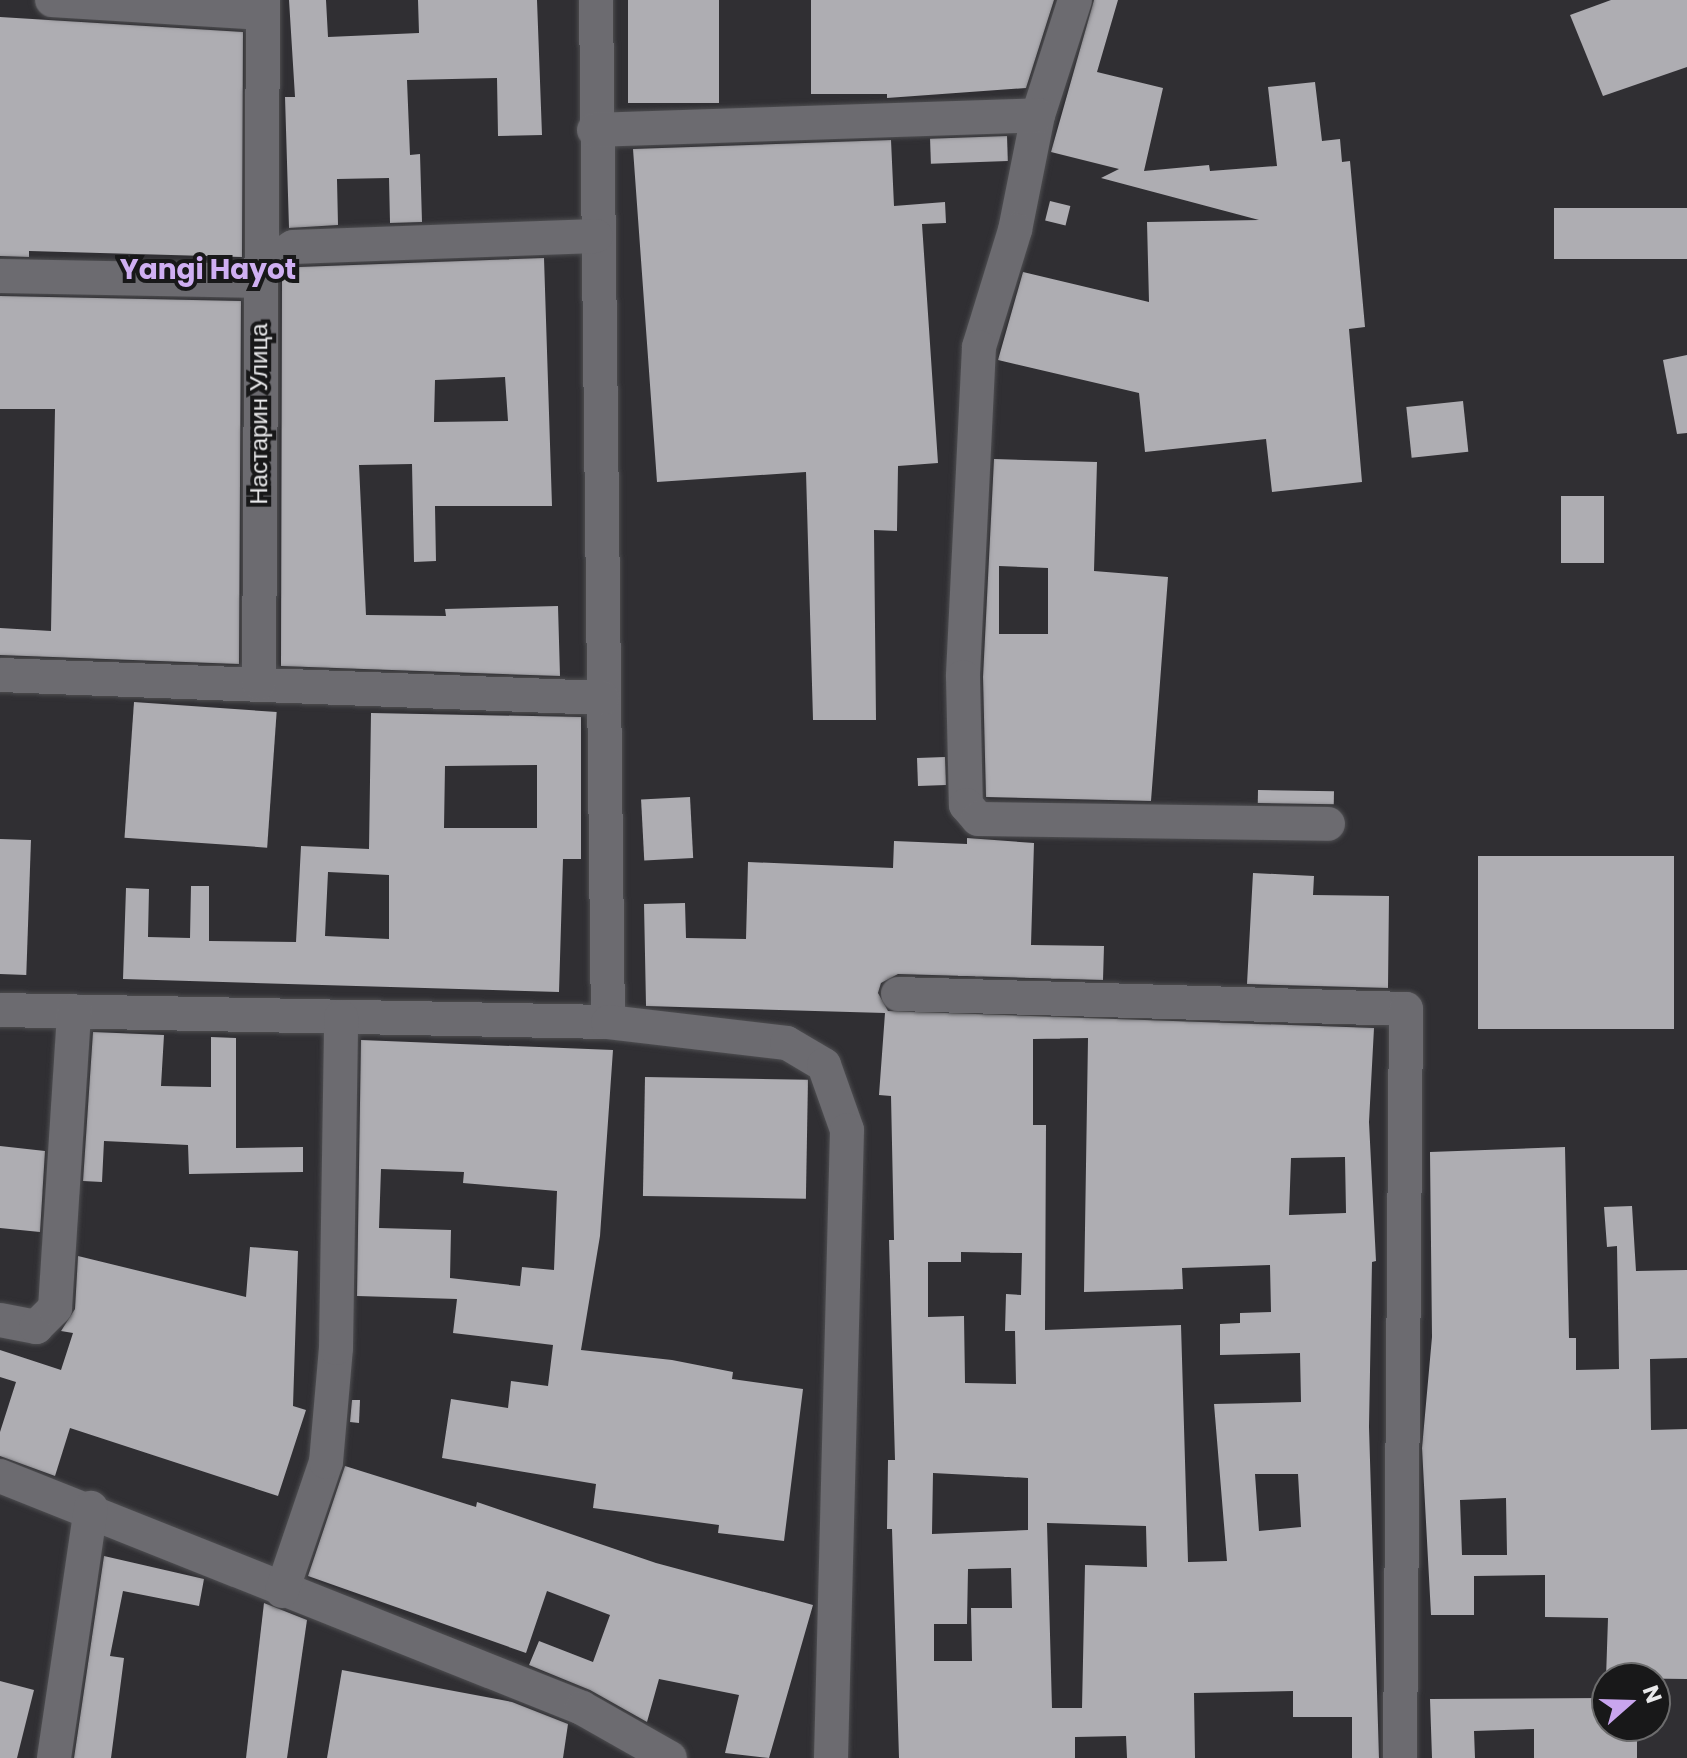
<!DOCTYPE html>
<html>
<head>
<meta charset="utf-8">
<style>
	body { margin:0 }
	#map { position:relative; width:1687px; height:1758px; overflow:hidden; background:#302f33; font-family:Poppins,sans-serif }
	div>[style] { position:absolute }
	.building>* { inset:0; background:#aeadb2; transform-origin:0 0 }
	.roads { filter:drop-shadow(0 0 2px #4e4e51) drop-shadow(0 0 2px #4e4e51) }
	.minor>* { height:34px; margin:-17px; padding:0 17px; transform-origin:17px; border-radius:17px; background:#6c6b70 }
	span { translate:-50% -50%; white-space:nowrap; text-align:center; line-height:1.15; -webkit-text-stroke:8px #181819; paint-order:stroke }
	.street-label { font-size:24px; color:#e9e9eb }
	.quarter-label { font-size:28px; color:#cfaff2; font-weight:700 }
	.north { position:absolute; left:1591px; top:1662px; width:80px; height:80px; box-sizing:border-box; background:#181819; border:2px solid #6c6c6d; border-radius:50%; rotate:70deg; font-size:22px; font-weight:700; line-height:32px; text-align:center; color:#e9e9eb }
	.north::after { content:''; display:block; margin:auto; width:28px; height:36px; background:#c9a5ee; clip-path:polygon(50% 0,100% 100%,50% 72%,0 100%) }
</style>
</head>
<body>
<div id="map">
	<div class="building">
		<i style="clip-path:polygon(289px 0,326px 0,328px 37px,419px 33px,418px 0,537px 0,542px 135px,498px 136px,497px 78px,407px 80px,410px 155px,420px 154px,422px 222px,390px 223px,389px 178px,337px 179px,338px 225px,289px 228px,285px 97px,295px 97px)"></i>
		<i style="left:628px;top:0;width:91px;height:103px"></i>
		<i style="clip-path:polygon(811px 0,1054px 0,1026px 88px,887px 98px,887px 94px,811px 94px)"></i>
		<i style="clip-path:polygon(1094px 0,1118px 0,1097px 72px,1163px 88px,1144px 171px,1209px 165px,1210px 171px,1277px 166px,1268px 87px,1315px 82px,1322px 141px,1340px 139px,1342px 162px,1350px 161px,1365px 327px,1349px 329px,1362px 482px,1272px 492px,1266px 439px,1145px 452px,1139px 393px,998px 360px,1023px 272px,1149px 302px,1147px 222px,1259px 220px,1101px 178px,1119px 169px,1051px 152px)"></i>
		<i style="clip-path:polygon(1611px 0,1687px 0,1687px 67px,1603px 96px,1570px 15px)"></i>
		<i style="clip-path:polygon(0 17px,243px 32px,242px 257px,29px 251px,29px 257px,0 256px)"></i>
		<i style="left:1007px;top:136px;width:25px;height:77px;rotate:88deg"></i>
		<i style="clip-path:polygon(891px 140px,894px 206px,945px 202px,946px 223px,922px 224px,938px 463px,898px 466px,897px 531px,874px 530px,876px 720px,813px 720px,806px 472px,657px 482px,633px 149px)"></i>
		<i style="left:1050px;top:201px;width:21px;height:20px;rotate:14deg"></i>
		<i style="left:1687px;top:208px;width:51px;height:133px;rotate:90deg"></i>
		<i style="clip-path:polygon(evenodd,544px 258px,552px 506px,435px 506px,436px 561px,414px 562px,412px 464px,359px 465px,366px 615px,446px 616px,445px 609px,558px 606px,560px 676px,281px 666px,282px 278px,299px 267px,544px 258px,505px 377px,508px 421px,434px 422px,435px 380px,505px 377px)"></i>
		<i style="clip-path:polygon(0 296px,241px 301px,239px 664px,0 655px,0 628px,51px 631px,55px 409px,0 409px)"></i>
		<i style="clip-path:polygon(1687px 355px,1687px 433px,1677px 434px,1663px 360px)"></i>
		<i style="left:1463px;top:401px;width:51px;height:57px;rotate:84deg"></i>
		<i style="clip-path:polygon(evenodd,994px 459px,1097px 462px,1094px 571px,1168px 577px,1151px 801px,986px 797px,983px 677px,994px 459px,999px 566px,1048px 568px,1048px 634px,999px 634px,999px 566px)"></i>
		<i style="left:1561px;top:496px;width:43px;height:67px"></i>
		<i style="left:134px;top:702px;width:143px;height:136px;rotate:4deg"></i>
		<i style="clip-path:polygon(evenodd,371px 713px,581px 717px,581px 859px,563px 859px,559px 992px,123px 979px,126px 888px,149px 889px,148px 937px,190px 938px,191px 886px,209px 886px,209px 941px,296px 942px,301px 846px,369px 849px,371px 713px,537px 765px,537px 828px,444px 828px,445px 766px,537px 765px,371px 713px,328px 872px,389px 875px,389px 939px,325px 936px,328px 872px)"></i>
		<i style="left:945px;top:757px;width:28px;height:28px;rotate:88deg"></i>
		<i style="left:1258px;top:790px;width:76px;height:13px;rotate:1deg"></i>
		<i style="left:690px;top:797px;width:61px;height:49px;rotate:87deg"></i>
		<i style="clip-path:polygon(evenodd,967px 838px,1034px 843px,1031px 945px,1104px 946px,1103px 980px,898px 974px,881px 983px,878px 993px,888px 1011px,1374px 1028px,1369px 1122px,1376px 1261px,1372px 1262px,1369px 1427px,1379px 1758px,1352px 1758px,1352px 1717px,1293px 1717px,1293px 1691px,1194px 1693px,1195px 1758px,1127px 1758px,1126px 1736px,1075px 1737px,1075px 1758px,899px 1758px,892px 1529px,887px 1529px,888px 1460px,895px 1460px,889px 1240px,894px 1240px,891px 1096px,879px 1095px,885px 1013px,646px 1006px,644px 904px,685px 903px,686px 938px,746px 939px,748px 862px,893px 868px,894px 841px,967px 844px,967px 838px,1088px 1038px,1084px 1292px,1183px 1289px,1182px 1268px,1270px 1265px,1271px 1312px,1240px 1313px,1240px 1323px,1220px 1324px,1220px 1355px,1300px 1353px,1301px 1402px,1214px 1404px,1227px 1561px,1188px 1562px,1181px 1325px,1045px 1330px,1046px 1125px,1033px 1125px,1033px 1039px,1088px 1038px,967px 838px,1345px 1157px,1346px 1213px,1289px 1215px,1291px 1158px,1345px 1157px,967px 838px,961px 1252px,1022px 1253px,1021px 1295px,1006px 1294px,1005px 1331px,1015px 1331px,1016px 1384px,965px 1383px,964px 1316px,928px 1317px,928px 1262px,961px 1262px,961px 1252px,967px 838px,933px 1473px,1028px 1478px,1028px 1530px,932px 1534px,933px 1473px,967px 838px,1255px 1474px,1298px 1474px,1301px 1527px,1259px 1531px,1255px 1474px,967px 838px,1047px 1523px,1146px 1526px,1147px 1567px,1085px 1565px,1082px 1708px,1052px 1708px,1047px 1523px,967px 838px,1011px 1568px,1012px 1608px,971px 1608px,972px 1661px,934px 1661px,934px 1624px,967px 1624px,968px 1569px,1011px 1568px)"></i>
		<i style="left:0;top:839px;width:31px;height:135px;rotate:2deg"></i>
		<i style="left:1478px;top:856px;width:196px;height:173px"></i>
		<i style="clip-path:polygon(1253px 873px,1314px 876px,1313px 895px,1389px 896px,1388px 988px,1247px 984px)"></i>
		<i style="clip-path:polygon(93px 1032px,164px 1035px,161px 1086px,211px 1087px,211px 1037px,236px 1038px,236px 1148px,303px 1147px,303px 1172px,189px 1174px,188px 1145px,104px 1141px,102px 1182px,83px 1181px)"></i>
		<i style="clip-path:polygon(evenodd,361px 1040px,613px 1050px,600px 1236px,581px 1350px,672px 1360px,733px 1372px,732px 1379px,803px 1389px,784px 1541px,718px 1533px,719px 1525px,593px 1508px,596px 1484px,442px 1458px,451px 1399px,508px 1408px,511px 1381px,548px 1386px,553px 1345px,453px 1333px,457px 1299px,357px 1296px,361px 1040px,381px 1169px,464px 1172px,463px 1183px,557px 1191px,554px 1270px,522px 1267px,520px 1286px,450px 1278px,451px 1230px,379px 1228px,381px 1169px)"></i>
		<i style="left:645px;top:1077px;width:163px;height:119px;rotate:1deg"></i>
		<i style="clip-path:polygon(0 1146px,45px 1151px,40px 1232px,0 1228px)"></i>
		<i style="clip-path:polygon(evenodd,1565px 1147px,1569px 1338px,1576px 1338px,1576px 1370px,1619px 1369px,1617px 1246px,1607px 1247px,1604px 1207px,1632px 1206px,1636px 1271px,1687px 1270px,1687px 1358px,1650px 1359px,1651px 1430px,1687px 1429px,1687px 1679px,1606px 1678px,1608px 1618px,1545px 1617px,1545px 1575px,1474px 1576px,1474px 1615px,1431px 1615px,1422px 1448px,1432px 1337px,1430px 1152px,1565px 1147px,1506px 1498px,1507px 1555px,1462px 1555px,1460px 1500px,1506px 1498px)"></i>
		<i style="clip-path:polygon(250px 1247px,298px 1251px,293px 1406px,306px 1410px,278px 1496px,70px 1428px,55px 1476px,0 1456px,0 1432px,16px 1382px,0 1377px,0 1350px,61px 1370px,73px 1333px,61px 1331px,75px 1309px,78px 1256px,246px 1297px)"></i>
		<i style="clip-path:polygon(352px 1400px,360px 1400px,359px 1423px,350px 1422px)"></i>
		<i style="clip-path:polygon(345px 1466px,476px 1507px,477px 1502px,656px 1563px,813px 1605px,769px 1758px,725px 1753px,739px 1695px,659px 1679px,647px 1722px,590px 1690px,529px 1665px,539px 1641px,593px 1662px,610px 1615px,547px 1591px,526px 1653px,308px 1576px)"></i>
		<i style="clip-path:polygon(104px 1556px,204px 1579px,199px 1606px,123px 1591px,110px 1656px,124px 1658px,111px 1758px,74px 1758px)"></i>
		<i style="clip-path:polygon(264px 1603px,307px 1620px,287px 1758px,246px 1758px)"></i>
		<i style="clip-path:polygon(342px 1670px,512px 1702px,568px 1724px,563px 1758px,327px 1758px)"></i>
		<i style="clip-path:polygon(0 1681px,34px 1690px,17px 1758px,0 1758px)"></i>
		<i style="clip-path:polygon(1607px 1698px,1607px 1726px,1637px 1726px,1637px 1758px,1534px 1758px,1534px 1729px,1474px 1731px,1475px 1758px,1432px 1758px,1430px 1699px)"></i>
	</div>
	<div class="roads">
		<div class="minor">
			<i style="left:52px;top:0;width:211px;rotate:3.5deg"></i>
			<i style="left:596px;top:0;width:1022px;rotate:89.33deg"></i>
			<i style="left:1075px;top:0;width:121px;rotate:107.8deg"></i>
			<i style="left:1038px;top:115px;width:117px;rotate:101.3deg"></i>
			<i style="left:1015px;top:230px;width:122px;rotate:107.1deg"></i>
			<i style="left:979px;top:347px;width:330px;rotate:92.8deg"></i>
			<i style="left:963px;top:677px;width:128px;rotate:88.7deg"></i>
			<i style="left:966px;top:805px;width:18px;rotate:49deg"></i>
			<i style="left:978px;top:819px;width:350px;rotate:0.8deg"></i>
			<i style="left:594px;top:130px;width:444px;rotate:-1.9deg"></i>
			<i style="left:259px;top:269px;width:40px;rotate:-32.9deg"></i>
			<i style="left:293px;top:247px;width:303px;rotate:-2.1deg"></i>
			<i style="left:0;top:276px;width:259px;rotate:1.1deg"></i>
			<i style="left:0;top:675px;width:603px;rotate:2.18deg"></i>
			<i style="left:259px;top:683px;width:683px;rotate:-89.66deg"></i>
			<i style="left:898px;top:994px;width:508px;rotate:1.69deg"></i>
			<i style="left:1406px;top:1009px;width:749px;rotate:90.46deg"></i>
			<i style="left:0;top:1010px;width:608px;rotate:1.13deg"></i>
			<i style="left:608px;top:1022px;width:180px;rotate:6.7deg"></i>
			<i style="left:787px;top:1043px;width:43px;rotate:30.7deg"></i>
			<i style="left:824px;top:1065px;width:69px;rotate:70.5deg"></i>
			<i style="left:847px;top:1130px;width:628px;rotate:91.46deg"></i>
			<i style="left:0;top:1320px;width:37px;rotate:11deg"></i>
			<i style="left:36px;top:1327px;width:27px;rotate:-45deg"></i>
			<i style="left:55px;top:1308px;width:297px;rotate:-86.3deg"></i>
			<i style="left:0;top:1476px;width:627px;rotate:21.73deg"></i>
			<i style="left:582px;top:1708px;width:101px;rotate:29.6deg"></i>
			<i style="left:282px;top:1591px;width:136px;rotate:-71.2deg"></i>
			<i style="left:326px;top:1462px;width:114px;rotate:-85deg"></i>
			<i style="left:336px;top:1348px;width:331px;rotate:-89.1deg"></i>
			<i style="left:54px;top:1758px;width:253px;rotate:-81.6deg"></i>
		</div>
	</div>
	<div class="street-label">
		<span style="left:259px;top:414px;rotate:-90deg">Настарин Улица</span>
	</div>
	<div class="quarter-label">
		<span style="left:208px;top:270px">Yangi Hayot</span>
	</div>
	<div class="north">N</div>
</div>
</body>
</html>
